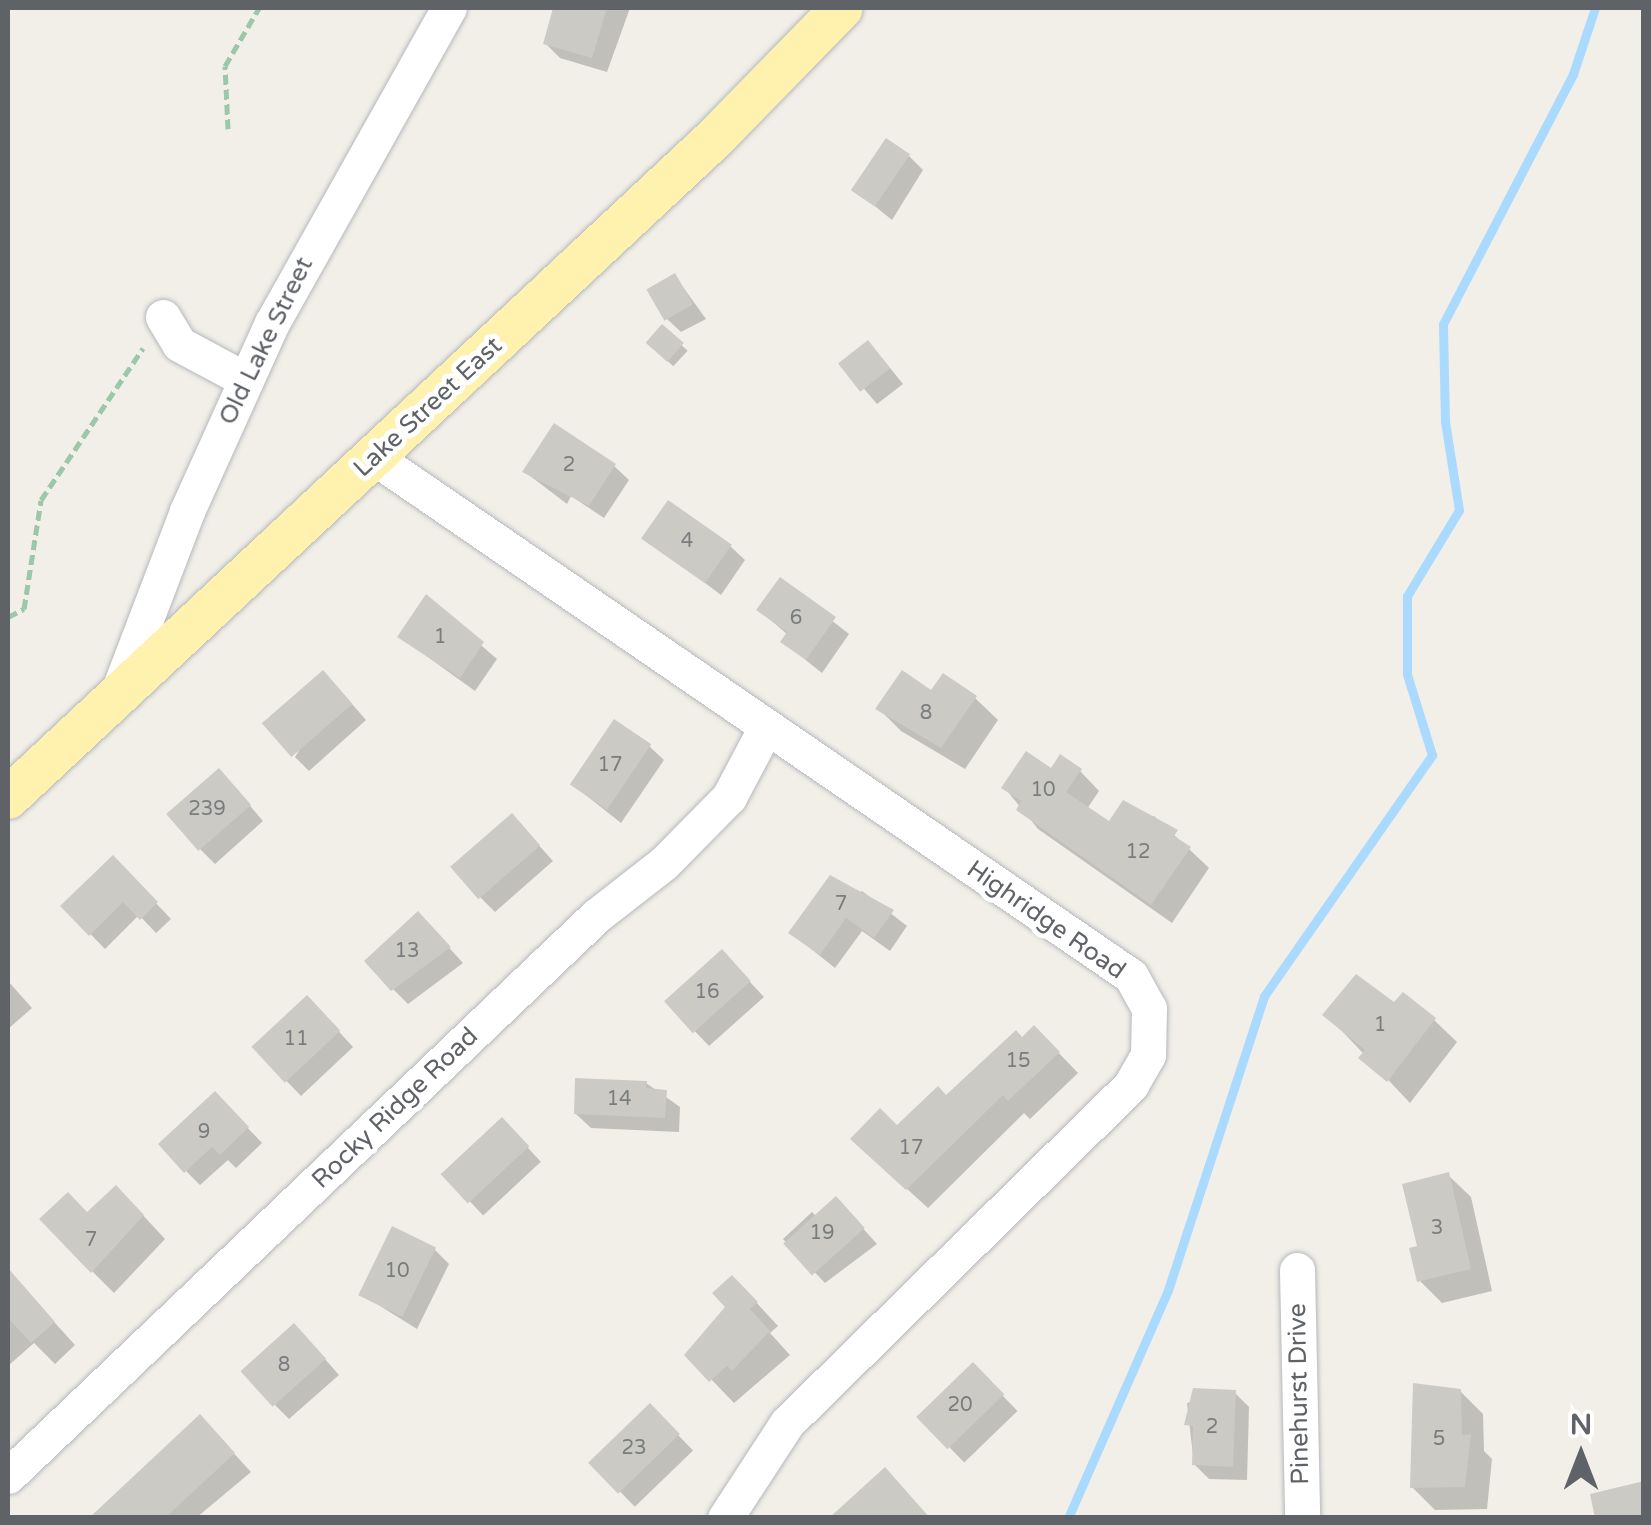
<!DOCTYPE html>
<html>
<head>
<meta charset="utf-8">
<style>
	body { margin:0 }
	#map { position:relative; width:1651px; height:1525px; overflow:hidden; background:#f1efe8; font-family:"Varela Round",sans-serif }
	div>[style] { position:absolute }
	.shadow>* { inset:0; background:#0003; transform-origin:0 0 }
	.stream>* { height:9px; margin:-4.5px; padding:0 4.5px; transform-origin:4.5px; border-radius:4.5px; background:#aadaff }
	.building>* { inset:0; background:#cccac5; transform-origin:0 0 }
	.path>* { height:5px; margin-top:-2.5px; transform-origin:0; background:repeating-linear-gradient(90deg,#9cc7a9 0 10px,transparent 0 15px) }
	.roads { filter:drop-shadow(0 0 2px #b5b8bc) drop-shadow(0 0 2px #b5b8bc) }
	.minor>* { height:35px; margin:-17.5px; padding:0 17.5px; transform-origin:17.5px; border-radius:17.5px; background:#fff }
	.major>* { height:42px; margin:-21px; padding:0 21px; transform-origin:21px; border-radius:21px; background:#fff2af }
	span { translate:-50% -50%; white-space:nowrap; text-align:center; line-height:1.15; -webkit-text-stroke:10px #fff; paint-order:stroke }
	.number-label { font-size:20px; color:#7a7d7f }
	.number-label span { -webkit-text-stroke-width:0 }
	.street-label { font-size:25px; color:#5f6368 }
	.frame { position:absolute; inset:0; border:10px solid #5f6368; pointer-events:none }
	.north { position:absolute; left:1531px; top:1405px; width:100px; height:100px; -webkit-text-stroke:8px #fff; paint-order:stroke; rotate:0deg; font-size:28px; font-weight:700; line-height:40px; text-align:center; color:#5f6368 }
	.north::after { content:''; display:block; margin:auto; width:35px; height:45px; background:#5f6368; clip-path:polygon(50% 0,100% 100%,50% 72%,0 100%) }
</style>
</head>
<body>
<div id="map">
	<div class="shadow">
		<i style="clip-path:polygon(556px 8px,630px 8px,607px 72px,560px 58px,545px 43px)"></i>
		<i style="clip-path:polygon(909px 156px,923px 170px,892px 220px,855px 190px)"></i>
		<i style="clip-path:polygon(675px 276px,706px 319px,681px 332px,666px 318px)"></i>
		<i style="left:662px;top:327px;width:35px;height:21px;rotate:43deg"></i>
		<i style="clip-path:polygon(882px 358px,903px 384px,877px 404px,843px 364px)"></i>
		<i style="clip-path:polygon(614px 466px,629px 480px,604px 518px,571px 496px,567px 504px,525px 472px)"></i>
		<i style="clip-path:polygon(645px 538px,730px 546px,745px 560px,721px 595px)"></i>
		<i style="clip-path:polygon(780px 580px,849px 634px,822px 673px,783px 642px,788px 635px,759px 610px)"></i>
		<i style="clip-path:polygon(426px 598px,497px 659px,475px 691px,400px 637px)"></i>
		<i style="clip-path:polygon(338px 688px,366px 720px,309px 771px,295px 757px)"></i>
		<i style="clip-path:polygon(975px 698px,998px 720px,965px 769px,901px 731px,879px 709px)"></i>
		<i style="clip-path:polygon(649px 746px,664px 760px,621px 823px,573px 785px)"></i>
		<i style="clip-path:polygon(1052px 771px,1080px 771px,1099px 791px,1087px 809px,1110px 824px,1154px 816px,1209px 868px,1172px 923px,1038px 829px,1004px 787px)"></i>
		<i style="clip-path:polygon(233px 786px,263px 821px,215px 864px,200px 849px)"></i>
		<i style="clip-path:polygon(526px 831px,553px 861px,495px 912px,480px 897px)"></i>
		<i style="clip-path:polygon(113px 858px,171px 919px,156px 933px,139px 915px,105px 949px,63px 906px)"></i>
		<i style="clip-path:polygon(862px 891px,907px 926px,890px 951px,862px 931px,835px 968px,791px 933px)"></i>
		<i style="clip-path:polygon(432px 929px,463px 963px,408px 1004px,393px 989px)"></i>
		<i style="clip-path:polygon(736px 967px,764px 997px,709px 1046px,667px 1002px)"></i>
		<i style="clip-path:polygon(8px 981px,32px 1008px,8px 1029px)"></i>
		<i style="clip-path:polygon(1395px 1006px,1434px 1020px,1457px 1042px,1410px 1103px,1326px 1014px)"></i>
		<i style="clip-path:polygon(322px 1013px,353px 1047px,301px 1096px,255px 1048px)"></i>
		<i style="clip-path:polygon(1022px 1040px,1054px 1048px,1078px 1073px,1030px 1119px,1024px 1113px,928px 1208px,873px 1158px)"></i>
		<i style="clip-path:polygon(646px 1083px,680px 1107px,679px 1132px,591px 1128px,576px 1114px)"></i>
		<i style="clip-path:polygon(230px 1109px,262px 1143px,236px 1168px,228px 1160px,200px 1185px,186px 1171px)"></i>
		<i style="left:502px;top:1120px;width:57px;height:79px;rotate:47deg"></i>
		<i style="clip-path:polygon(1448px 1175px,1471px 1197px,1492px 1291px,1442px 1303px,1420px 1281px,1420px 1248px)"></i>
		<i style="clip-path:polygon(139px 1211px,165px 1239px,114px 1293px,92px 1271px,88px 1215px)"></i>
		<i style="clip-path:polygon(812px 1212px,817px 1217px,850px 1214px,877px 1244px,825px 1283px,783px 1239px)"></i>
		<i style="clip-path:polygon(434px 1249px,449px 1264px,417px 1329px,361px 1294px)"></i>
		<i style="clip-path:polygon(8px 1271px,75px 1345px,55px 1364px,34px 1343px,8px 1366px)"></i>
		<i style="clip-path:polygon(754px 1300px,778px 1326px,770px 1333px,790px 1355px,734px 1403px,688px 1355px)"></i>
		<i style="clip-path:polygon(309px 1341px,339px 1375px,289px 1419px,275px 1405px)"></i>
		<i style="left:973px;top:1365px;width:64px;height:74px;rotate:46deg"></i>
		<i style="clip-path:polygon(1460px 1391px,1483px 1414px,1484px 1451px,1492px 1459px,1487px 1509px,1435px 1510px,1412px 1487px)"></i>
		<i style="clip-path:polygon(1234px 1392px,1249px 1407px,1247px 1480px,1209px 1479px,1194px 1464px,1187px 1403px)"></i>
		<i style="left:650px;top:1406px;width:62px;height:81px;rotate:46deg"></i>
		<i style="clip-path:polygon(217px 1435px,251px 1472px,196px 1518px,93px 1518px)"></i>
	</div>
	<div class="stream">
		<i style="left:1068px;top:1518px;width:249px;rotate:-66.3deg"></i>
		<i style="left:1168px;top:1290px;width:309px;rotate:-71.9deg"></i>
		<i style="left:1264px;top:996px;width:294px;rotate:-55.1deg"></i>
		<i style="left:1432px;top:755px;width:85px;rotate:-107.2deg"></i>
		<i style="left:1407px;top:674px;width:78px;rotate:-90deg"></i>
		<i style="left:1407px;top:596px;width:100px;rotate:-58.8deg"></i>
		<i style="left:1459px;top:510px;width:89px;rotate:-99deg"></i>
		<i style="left:1445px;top:422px;width:98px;rotate:-91.2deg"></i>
		<i style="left:1443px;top:324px;width:282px;rotate:-62.5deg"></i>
		<i style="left:1573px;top:74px;width:70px;rotate:-71.6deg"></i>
	</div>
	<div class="building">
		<i style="clip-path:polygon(553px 8px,607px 8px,592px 58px,543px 44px)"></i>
		<i style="left:886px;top:138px;width:29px;height:63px;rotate:34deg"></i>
		<i style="left:675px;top:273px;width:36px;height:33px;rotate:60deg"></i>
		<i style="left:662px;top:324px;width:29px;height:25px;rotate:41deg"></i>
		<i style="left:868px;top:340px;width:36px;height:38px;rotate:52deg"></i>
		<i style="clip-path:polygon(554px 423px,616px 464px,589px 506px,522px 472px)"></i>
		<i style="left:668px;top:500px;width:78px;height:47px;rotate:35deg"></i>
		<i style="clip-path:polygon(780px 577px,836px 617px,806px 660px,780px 642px,787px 632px,756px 610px)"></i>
		<i style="clip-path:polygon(426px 594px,484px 642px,460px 678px,397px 637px)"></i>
		<i style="left:323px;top:670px;width:45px;height:81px;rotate:49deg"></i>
		<i style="clip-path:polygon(902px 670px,931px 690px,943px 673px,977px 696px,941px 748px,875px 709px)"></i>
		<i style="left:614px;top:719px;width:45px;height:79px;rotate:34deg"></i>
		<i style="clip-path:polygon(1026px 751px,1051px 768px,1060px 754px,1082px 769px,1066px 792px,1109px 821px,1123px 800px,1178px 830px,1174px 836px,1191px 847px,1151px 905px,1016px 810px,1021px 801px,1001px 788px)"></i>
		<i style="left:219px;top:768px;width:49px;height:70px;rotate:49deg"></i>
		<i style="left:512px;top:813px;width:43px;height:82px;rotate:49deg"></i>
		<i style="clip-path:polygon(113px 855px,158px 902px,140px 920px,123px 902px,89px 936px,60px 906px)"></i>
		<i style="clip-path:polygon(830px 875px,894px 910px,874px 938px,846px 918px,820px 955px,788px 933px)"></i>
		<i style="clip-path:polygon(418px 911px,451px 947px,391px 991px,364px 961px)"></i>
		<i style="left:722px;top:949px;width:43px;height:78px;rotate:48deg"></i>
		<i style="clip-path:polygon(1356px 974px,1394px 1002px,1403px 992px,1436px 1018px,1387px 1082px,1358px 1058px,1365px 1050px,1322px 1015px)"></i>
		<i style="left:307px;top:995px;width:49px;height:76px;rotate:47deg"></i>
		<i style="clip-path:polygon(1034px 1025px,1060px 1052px,1008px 1101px,1003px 1095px,906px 1190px,850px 1139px,880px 1108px,897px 1125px,938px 1086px,946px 1095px,1016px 1030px,1022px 1037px)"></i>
		<i style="clip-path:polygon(575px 1078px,647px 1081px,646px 1088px,667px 1090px,665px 1118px,574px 1114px)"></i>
		<i style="clip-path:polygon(215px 1091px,249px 1127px,220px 1155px,212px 1147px,184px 1173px,158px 1144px)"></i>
		<i style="left:502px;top:1117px;width:40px;height:84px;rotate:47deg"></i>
		<i style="clip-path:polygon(1449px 1172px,1471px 1269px,1417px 1282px,1409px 1248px,1417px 1246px,1402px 1184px)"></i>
		<i style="clip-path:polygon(116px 1185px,144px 1215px,91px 1273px,39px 1219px,68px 1192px,87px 1212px)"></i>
		<i style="left:836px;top:1196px;width:43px;height:71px;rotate:48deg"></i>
		<i style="left:392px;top:1226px;width:49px;height:77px;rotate:26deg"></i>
		<i style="clip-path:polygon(8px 1268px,55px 1322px,31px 1343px,8px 1318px)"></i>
		<i style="clip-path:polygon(732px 1275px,758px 1302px,750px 1309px,770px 1331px,732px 1371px,727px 1366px,709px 1382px,684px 1355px,725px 1307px,712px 1293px)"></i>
		<i style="left:294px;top:1323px;width:48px;height:72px;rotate:48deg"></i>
		<i style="left:973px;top:1362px;width:45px;height:79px;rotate:46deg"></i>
		<i style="clip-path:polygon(1413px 1383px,1461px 1389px,1462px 1435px,1471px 1434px,1465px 1487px,1410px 1488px)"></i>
		<i style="clip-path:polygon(1193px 1388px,1236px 1390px,1233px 1467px,1192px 1465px,1193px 1426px,1184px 1425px)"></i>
		<i style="left:650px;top:1403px;width:43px;height:86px;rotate:46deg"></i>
		<i style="clip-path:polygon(200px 1414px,235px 1453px,165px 1518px,89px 1518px)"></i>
		<i style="clip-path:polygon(885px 1467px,930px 1518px,829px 1518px)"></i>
		<i style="clip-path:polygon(1644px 1481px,1644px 1518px,1595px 1518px,1590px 1494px)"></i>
	</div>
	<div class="path">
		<i style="left:228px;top:129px;width:63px;rotate:-92.7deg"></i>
		<i style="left:225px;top:66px;width:67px;rotate:-59.6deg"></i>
		<i style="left:8px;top:617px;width:18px;rotate:-27deg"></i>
		<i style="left:24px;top:609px;width:110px;rotate:-81.1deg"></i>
		<i style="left:41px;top:500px;width:183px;rotate:-56.1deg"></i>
	</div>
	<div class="roads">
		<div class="minor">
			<i style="left:163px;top:317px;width:31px;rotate:59deg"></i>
			<i style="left:179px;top:344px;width:76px;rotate:28.2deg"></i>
			<i style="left:375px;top:458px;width:916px;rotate:34.42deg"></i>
			<i style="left:1131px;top:976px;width:37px;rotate:61deg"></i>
			<i style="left:1149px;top:1008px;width:47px;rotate:91.2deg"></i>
			<i style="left:1148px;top:1055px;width:34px;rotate:120deg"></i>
			<i style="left:1131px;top:1085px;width:482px;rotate:135.5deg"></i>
			<i style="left:787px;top:1423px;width:113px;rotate:123.1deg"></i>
			<i style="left:118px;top:692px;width:194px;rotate:-69.1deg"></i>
			<i style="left:187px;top:511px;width:206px;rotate:-65.7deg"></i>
			<i style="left:272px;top:323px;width:361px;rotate:-60.7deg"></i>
			<i style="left:1297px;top:1270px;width:248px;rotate:88.8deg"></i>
			<i style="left:8px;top:1476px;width:812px;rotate:-43.6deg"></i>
			<i style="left:596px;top:916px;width:86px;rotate:-37.9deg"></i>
			<i style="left:664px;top:863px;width:93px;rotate:-45.4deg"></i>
			<i style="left:729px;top:797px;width:77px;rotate:-62.1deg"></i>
		</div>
		<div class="major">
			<i style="left:8px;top:798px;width:969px;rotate:-43.03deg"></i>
			<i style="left:716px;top:137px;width:180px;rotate:-45.7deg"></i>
		</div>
	</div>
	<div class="number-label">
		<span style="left:569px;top:465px">2</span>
		<span style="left:687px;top:541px">4</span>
		<span style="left:796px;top:618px">6</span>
		<span style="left:440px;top:637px">1</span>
		<span style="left:926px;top:713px">8</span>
		<span style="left:610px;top:765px">17</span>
		<span style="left:1043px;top:790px">10</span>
		<span style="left:207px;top:809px">239</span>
		<span style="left:1138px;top:852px">12</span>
		<span style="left:841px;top:904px">7</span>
		<span style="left:407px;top:951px">13</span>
		<span style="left:707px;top:992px">16</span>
		<span style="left:1380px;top:1025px">1</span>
		<span style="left:296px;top:1039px">11</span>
		<span style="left:1018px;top:1061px">15</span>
		<span style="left:619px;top:1099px">14</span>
		<span style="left:204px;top:1132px">9</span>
		<span style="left:911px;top:1148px">17</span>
		<span style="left:1437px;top:1228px">3</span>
		<span style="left:822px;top:1233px">19</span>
		<span style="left:91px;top:1240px">7</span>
		<span style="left:397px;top:1271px">10</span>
		<span style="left:284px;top:1365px">8</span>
		<span style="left:960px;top:1405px">20</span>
		<span style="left:1212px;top:1427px">2</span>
		<span style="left:1439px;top:1439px">5</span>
		<span style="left:634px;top:1448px">23</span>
	</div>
	<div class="street-label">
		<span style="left:266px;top:341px;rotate:-64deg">Old Lake Street</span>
		<span style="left:428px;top:407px;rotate:-43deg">Lake Street East</span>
		<span style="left:1046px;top:920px;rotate:35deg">Highridge Road</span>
		<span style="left:395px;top:1108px;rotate:-44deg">Rocky Ridge Road</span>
		<span style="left:1299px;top:1394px;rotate:-91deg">Pinehurst Drive</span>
	</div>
	<div class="frame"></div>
	<div class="north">N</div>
</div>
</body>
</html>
